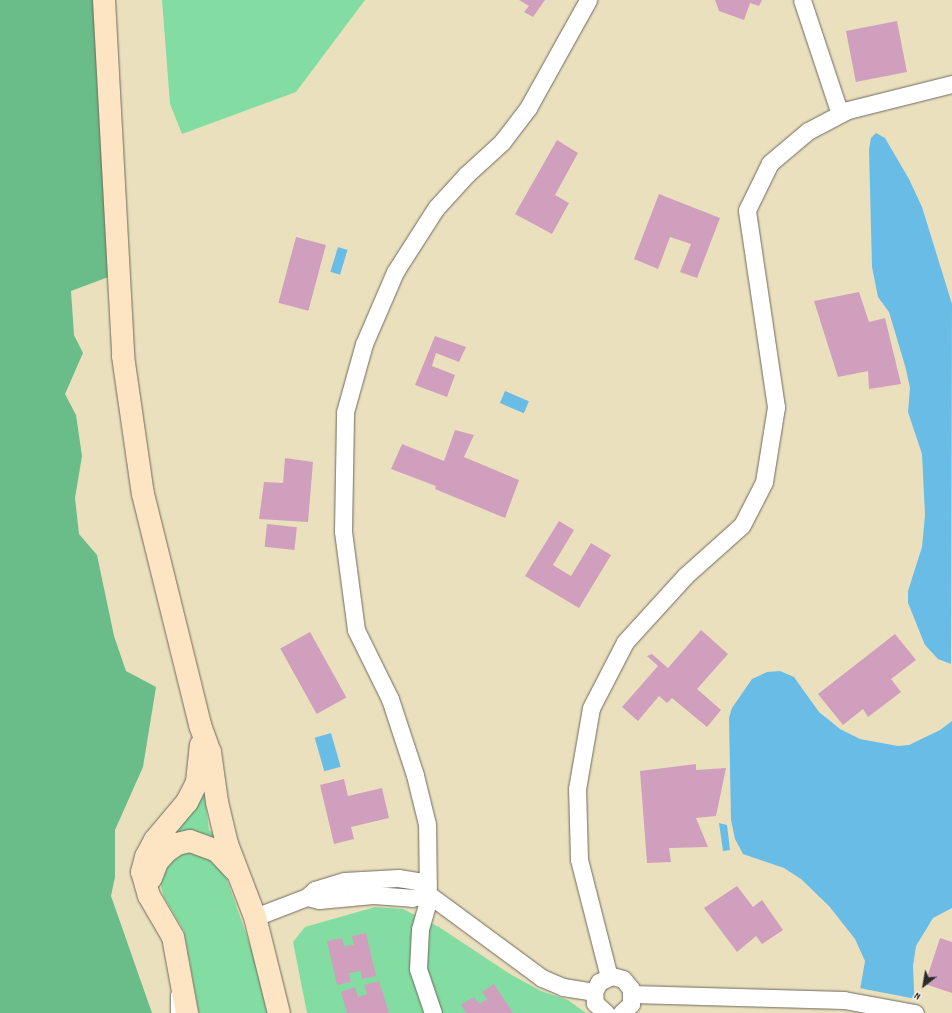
<!DOCTYPE html>
<html>
<head>
<meta charset="utf-8">
<style>
	body { margin:0 }
	#map { position:relative; width:952px; height:1013px; overflow:hidden; background:#eae0be; font-family:Dekko,sans-serif }
	div>[style] { position:absolute }
	.green>* { inset:0; background:#83dda2 }
	.forest>* { inset:0; background:#6abc88 }
	.water>* { inset:0; background:#69bce5; transform-origin:0 0 }
	.pier>* { inset:0; background:#eae0be }
	.building>* { inset:0; background:#d09fbd; transform-origin:0 0 }
	.roads { filter:drop-shadow(0 0 1px #6e6a5e) drop-shadow(0 0 1px #6e6a5e) }
	.lane>* { height:8px; margin:-4px; padding:0 4px; transform-origin:4px; border-radius:4px; background:#fff }
	.street>* { height:17px; margin:-8.5px; padding:0 8.5px; transform-origin:8.5px; border-radius:8.5px; background:#fff }
	.secondary>* { height:22px; margin:-11px; padding:0 11px; transform-origin:11px; border-radius:11px; background:#fde5c4 }
	span { translate:-50% -50%; white-space:nowrap; text-align:center; line-height:1.15; -webkit-text-stroke:3px #f7f3e8; paint-order:stroke }
	.north { position:absolute; left:904px; top:965px; width:40px; height:40px; -webkit-text-stroke:3px #f7f3e8; paint-order:stroke; rotate:211deg; font-size:11px; font-weight:700; line-height:16px; text-align:center; color:#2b2b2b }
	.north::after { content:''; display:block; margin:auto; width:14px; height:18px; background:#2b2b2b; clip-path:polygon(50% 0,100% 100%,50% 72%,0 100%) }
</style>
</head>
<body>
<div id="map">
	<div class="green">
		<i style="clip-path:polygon(162px 0,365px 0,296px 92px,182px 134px,170px 104px)"></i>
		<i style="clip-path:polygon(204px 791px,209px 830px,221px 841px,170px 838px)"></i>
		<i style="clip-path:polygon(187px 850px,211px 857px,225px 874px,256px 962px,267px 1013px,199px 1013px,184px 931px,164px 897px,160px 883px,168px 862px)"></i>
		<i style="clip-path:polygon(375px 907px,403px 909px,439px 927px,510px 974px,541px 991px,568px 1000px,586px 1013px,307px 1013px,293px 942px,305px 927px)"></i>
	</div>
	<div class="forest">
		<i style="clip-path:polygon(0 0,104px 0,119px 273px,71px 291px,74px 335px,83px 353px,65px 394px,76px 415px,82px 456px,75px 498px,79px 534px,97px 555px,114px 636px,126px 671px,156px 687px,143px 767px,115px 830px,115px 877px,111px 896px,152px 1013px,0 1013px)"></i>
	</div>
	<div class="water">
		<i style="clip-path:polygon(876px 133px,885px 138px,909px 179px,922px 207px,952px 304px,951px 664px,938px 659px,925px 645px,908px 603px,908px 591px,922px 547px,925px 515px,922px 454px,908px 412px,910px 388px,906px 369px,889px 312px,878px 297px,872px 267px,869px 150px,871px 138px)"></i>
		<i style="left:338px;top:247px;width:10px;height:26px;rotate:17deg"></i>
		<i style="left:505px;top:391px;width:26px;height:13px;rotate:23deg"></i>
		<i style="clip-path:polygon(780px 671px,794px 677px,819px 712px,840px 729px,860px 739px,898px 746px,909px 745px,940px 730px,952px 721px,952px 908px,933px 918px,916px 946px,913px 966px,915px 1013px,856px 1013px,865px 961px,855px 939px,829px 906px,801px 879px,784px 868px,743px 854px,735px 839px,731px 820px,729px 718px,732px 708px,752px 679px,767px 672px)"></i>
		<i style="left:331px;top:733px;width:35px;height:17px;rotate:74deg"></i>
		<i style="clip-path:polygon(719px 823px,727px 825px,730px 850px,723px 851px)"></i>
	</div>
	<div class="pier">
		<i style="clip-path:polygon(859px 988px,916px 999px,917px 1013px,854px 1013px)"></i>
	</div>
	<div class="building">
		<i style="clip-path:polygon(519px 0,545px 0,533px 17px,524px 12px,529px 6px)"></i>
		<i style="clip-path:polygon(715px 0,762px 0,759px 6px,750px 3px,744px 20px,719px 11px)"></i>
		<i style="left:897px;top:21px;width:52px;height:52px;rotate:79deg"></i>
		<i style="clip-path:polygon(557px 140px,578px 153px,555px 195px,569px 203px,552px 234px,515px 214px)"></i>
		<i style="clip-path:polygon(659px 194px,720px 218px,697px 278px,680px 272px,691px 244px,670px 237px,658px 269px,634px 259px)"></i>
		<i style="left:296px;top:237px;width:31px;height:68px;rotate:15deg"></i>
		<i style="clip-path:polygon(859px 292px,869px 322px,885px 318px,901px 384px,869px 389px,868px 371px,838px 377px,814px 301px)"></i>
		<i style="clip-path:polygon(435px 336px,466px 347px,459px 362px,436px 353px,432px 366px,455px 375px,447px 397px,415px 385px)"></i>
		<i style="clip-path:polygon(455px 430px,474px 435px,464px 457px,519px 480px,505px 518px,435px 489px,436px 486px,391px 469px,402px 444px,444px 461px)"></i>
		<i style="clip-path:polygon(285px 458px,313px 462px,308px 522px,259px 519px,264px 482px,283px 483px)"></i>
		<i style="clip-path:polygon(559px 521px,574px 530px,553px 565px,571px 576px,591px 543px,611px 555px,579px 608px,525px 576px)"></i>
		<i style="left:267px;top:524px;width:30px;height:23px;rotate:6deg"></i>
		<i style="clip-path:polygon(701px 630px,728px 654px,697px 689px,721px 710px,707px 727px,672px 698px,667px 703px,659px 696px,638px 721px,622px 707px,658px 666px,647px 656px,652px 654px,668px 668px)"></i>
		<i style="left:310px;top:632px;width:75px;height:34px;rotate:61deg"></i>
		<i style="clip-path:polygon(895px 634px,916px 660px,891px 679px,901px 692px,868px 717px,863px 709px,843px 725px,818px 694px)"></i>
		<i style="clip-path:polygon(696px 764px,696px 770px,726px 768px,716px 816px,696px 818px,708px 847px,669px 848px,671px 862px,647px 863px,640px 771px)"></i>
		<i style="clip-path:polygon(344px 779px,348px 796px,382px 788px,389px 818px,351px 827px,354px 839px,334px 844px,320px 785px)"></i>
		<i style="clip-path:polygon(737px 886px,753px 907px,762px 900px,783px 930px,762px 944px,756px 936px,737px 952px,704px 908px)"></i>
		<i style="clip-path:polygon(366px 933px,376px 976px,362px 979px,361px 971px,349px 973px,351px 982px,337px 985px,327px 941px,342px 938px,344px 946px,354px 945px,352px 936px)"></i>
		<i style="clip-path:polygon(940px 938px,952px 942px,952px 993px,925px 984px)"></i>
		<i style="clip-path:polygon(379px 981px,389px 1013px,347px 1013px,341px 992px,355px 987px,358px 997px,367px 994px,364px 985px)"></i>
		<i style="clip-path:polygon(494px 984px,513px 1013px,466px 1013px,461px 1005px,474px 997px,479px 1004px,487px 999px,482px 992px)"></i>
	</div>
	<div class="roads">
		<div class="lane">
			<i style="left:175px;top:995px;width:18px;rotate:90deg"></i>
		</div>
		<div class="street">
			<i style="left:802px;top:0;width:120px;rotate:71.6deg"></i>
			<i style="left:307px;top:897px;width:12px;rotate:14deg"></i>
			<i style="left:319px;top:900px;width:54px;rotate:-5.3deg"></i>
			<i style="left:373px;top:895px;width:39px;rotate:4deg"></i>
			<i style="left:412px;top:898px;width:16px;rotate:-14deg"></i>
			<i style="left:428px;top:894px;width:142px;rotate:36.4deg"></i>
			<i style="left:542px;top:978px;width:23px;rotate:23deg"></i>
			<i style="left:563px;top:987px;width:31px;rotate:9deg"></i>
			<i style="left:255px;top:917px;width:56px;rotate:-21deg"></i>
			<i style="left:307px;top:897px;width:11px;rotate:-41deg"></i>
			<i style="left:315px;top:890px;width:30px;rotate:-17deg"></i>
			<i style="left:344px;top:881px;width:54px;rotate:-3.2deg"></i>
			<i style="left:398px;top:878px;width:30px;rotate:9deg"></i>
			<i style="left:609px;top:977px;width:122px;rotate:-104.3deg"></i>
			<i style="left:579px;top:859px;width:70px;rotate:-91.6deg"></i>
			<i style="left:577px;top:789px;width:82px;rotate:-80.2deg"></i>
			<i style="left:591px;top:708px;width:74px;rotate:-62.7deg"></i>
			<i style="left:625px;top:642px;width:89px;rotate:-47.7deg"></i>
			<i style="left:685px;top:576px;width:76px;rotate:-41.8deg"></i>
			<i style="left:742px;top:525px;width:48px;rotate:-62.9deg"></i>
			<i style="left:764px;top:482px;width:76px;rotate:-80.9deg"></i>
			<i style="left:776px;top:407px;width:199px;rotate:-98.4deg"></i>
			<i style="left:747px;top:210px;width:52px;rotate:-63.9deg"></i>
			<i style="left:770px;top:163px;width:50px;rotate:-40.1deg"></i>
			<i style="left:808px;top:131px;width:45px;rotate:-27.7deg"></i>
			<i style="left:848px;top:110px;width:107px;rotate:-14deg"></i>
			<i style="left:632px;top:994px;width:212px;rotate:1.6deg"></i>
			<i style="left:844px;top:1000px;width:72px;rotate:10.4deg"></i>
			<i style="left:433px;top:1013px;width:46px;rotate:-108.8deg"></i>
			<i style="left:418px;top:969px;width:40px;rotate:-87.1deg"></i>
			<i style="left:420px;top:929px;width:29px;rotate:-74deg"></i>
			<i style="left:428px;top:901px;width:77px;rotate:-90.7deg"></i>
			<i style="left:427px;top:824px;width:50px;rotate:-103.8deg"></i>
			<i style="left:415px;top:775px;width:80px;rotate:-108.2deg"></i>
			<i style="left:390px;top:699px;width:77px;rotate:-116.2deg"></i>
			<i style="left:356px;top:630px;width:100px;rotate:-97.5deg"></i>
			<i style="left:343px;top:531px;width:119px;rotate:-89deg"></i>
			<i style="left:345px;top:412px;width:71px;rotate:-74.4deg"></i>
			<i style="left:364px;top:344px;width:78px;rotate:-66.7deg"></i>
			<i style="left:395px;top:272px;width:76px;rotate:-57.4deg"></i>
			<i style="left:436px;top:208px;width:45px;rotate:-47.7deg"></i>
			<i style="left:466px;top:175px;width:49px;rotate:-42.5deg"></i>
			<i style="left:502px;top:142px;width:43px;rotate:-52.6deg"></i>
			<i style="left:528px;top:108px;width:124px;rotate:-60.9deg"></i>
			<i style="left:606px;top:1013px;width:15px;rotate:-138deg"></i>
			<i style="left:595px;top:1003px;width:11px;rotate:-95deg"></i>
			<i style="left:594px;top:992px;width:11px;rotate:-63deg"></i>
			<i style="left:599px;top:982px;width:14px;rotate:-25deg"></i>
			<i style="left:612px;top:976px;width:11px;rotate:15deg"></i>
			<i style="left:623px;top:979px;width:13px;rotate:51deg"></i>
			<i style="left:631px;top:989px;width:15px;rotate:90deg"></i>
			<i style="left:631px;top:1004px;width:13px;rotate:138deg"></i>
		</div>
		<div class="secondary">
			<i style="left:104px;top:0;width:357px;rotate:86.9deg"></i>
			<i style="left:123px;top:356px;width:139px;rotate:81.8deg"></i>
			<i style="left:143px;top:494px;width:238px;rotate:76.1deg"></i>
			<i style="left:200px;top:725px;width:29px;rotate:70deg"></i>
			<i style="left:210px;top:752px;width:50px;rotate:82deg"></i>
			<i style="left:217px;top:802px;width:43px;rotate:76.6deg"></i>
			<i style="left:227px;top:844px;width:78px;rotate:69deg"></i>
			<i style="left:255px;top:917px;width:99px;rotate:76deg"></i>
			<i style="left:151px;top:878px;width:17px;rotate:-69deg"></i>
			<i style="left:157px;top:862px;width:15px;rotate:-48deg"></i>
			<i style="left:167px;top:851px;width:12px;rotate:-35deg"></i>
			<i style="left:177px;top:844px;width:13px;rotate:-13deg"></i>
			<i style="left:190px;top:841px;width:29px;rotate:20deg"></i>
			<i style="left:217px;top:851px;width:25px;rotate:47deg"></i>
			<i style="left:187px;top:1013px;width:77px;rotate:-100.4deg"></i>
			<i style="left:173px;top:937px;width:48px;rotate:-120.3deg"></i>
			<i style="left:149px;top:896px;width:25px;rotate:-106deg"></i>
			<i style="left:142px;top:872px;width:16px;rotate:-75deg"></i>
			<i style="left:146px;top:857px;width:19px;rotate:-62deg"></i>
			<i style="left:155px;top:840px;width:50px;rotate:-49.9deg"></i>
			<i style="left:187px;top:802px;width:22px;rotate:-63deg"></i>
			<i style="left:197px;top:782px;width:37px;rotate:-84deg"></i>
		</div>
	</div>
	<div class="north">N</div>
</div>
</body>
</html>
